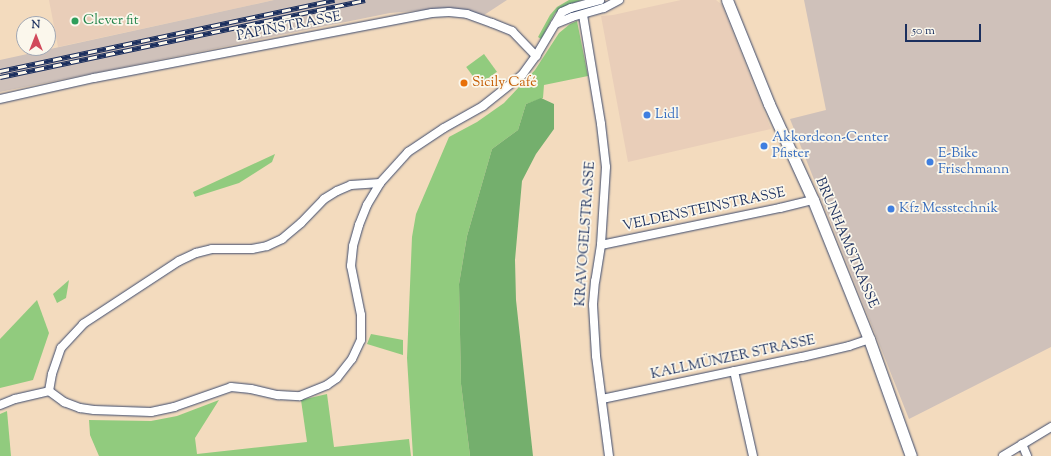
<!DOCTYPE html>
<html>
<head>
<meta charset="utf-8">
<style>
	body { margin:0 }
	#map { position:relative; width:1051px; height:456px; overflow:hidden; background:#f3dbbe; font-family:"Sorts Mill Goudy",serif }
	div>[style] { position:absolute }
	.built>* { inset:0; background:#e9ceb9 }
	.industrial>* { inset:0; background:#cfc1ba }
	.green>* { inset:0; background:#91cb7e; transform-origin:0 0 }
	.forest>* { inset:0; background:#74af6d }
	.roads { filter:drop-shadow(0 0 1px #3b496c) drop-shadow(0 0 1px #3b496c) }
	.minor>* { height:8px; margin:-4px; padding:0 4px; transform-origin:4px; border-radius:4px; background:#fff }
	.tertiary>* { height:11px; margin:-5.5px; padding:0 5.5px; transform-origin:5.5px; border-radius:5.5px; background:#fff }
	.rail>* { height:4.5px; margin-top:-2.25px; transform-origin:0; background:repeating-linear-gradient(90deg,#fbf7ec 0 9px,#1b2f5e 0 18px); box-sizing:border-box; border-block:1px solid #1b2f5e }
	.dots>* { width:11px; height:11px; translate:-50% -50%; box-sizing:border-box; border:2px solid #fbf7ec; border-radius:50% }
	span { translate:-50% -50%; white-space:nowrap; text-align:center; line-height:1.15; -webkit-text-stroke:3.5px #fbf7ec; paint-order:stroke }
	.leisure-label { font-size:14px; color:#27864d }
	.left { translate:0 -50%; text-align:left }
	.street-label { font-size:14px; color:#1b2f5e }
	.food-label { font-size:14px; color:#c56008 }
	.shop-label { font-size:14px; color:#366cbe }
	.north { position:absolute; left:16px; top:16px; width:40px; height:40px; box-sizing:border-box; background:#fbf7ec; border:1px solid #a1a7b3; border-radius:50%; rotate:0deg; font-size:11px; font-weight:700; line-height:16px; text-align:center; color:#1b2f5e }
	.north::after { content:''; display:block; margin:auto; width:14px; height:18px; background:#d1495b; clip-path:polygon(50% 0,100% 100%,50% 72%,0 100%) }
	.scale { position:absolute; left:905px; top:24px; width:76px; height:18px; box-sizing:border-box; border:2px solid #1b2f5e; border-top:0; padding-left:5px; font-size:12px; line-height:14px; white-space:nowrap; color:#1b2f5e; -webkit-text-stroke:3px #fbf7ec; paint-order:stroke }
</style>
</head>
<body>
<div id="map">
	<div class="built">
		<i style="clip-path:polygon(49px 0,274px 0,58px 47px)"></i>
		<i style="clip-path:polygon(681px 0,716px 0,722px 5px,771px 129px,628px 162px,601px 16px,613px 15px)"></i>
	</div>
	<div class="industrial">
		<i style="clip-path:polygon(274px 0,507px 0,484px 15px,449px 8px,390px 13px,0 92px,0 60px)"></i>
		<i style="clip-path:polygon(804px 0,1051px 0,1051px 347px,909px 419px,790px 119px,826px 110px)"></i>
	</div>
	<div class="green">
		<i style="clip-path:polygon(569px 0,582px 0,567px 5px,555px 13px,541px 39px,538px 37px,550px 15px,557px 7px)"></i>
		<i style="clip-path:polygon(577px 21px,588px 76px,544px 85px,543px 98px,526px 104px,518px 130px,492px 149px,467px 236px,459px 284px,461px 384px,470px 456px,413px 456px,407px 358px,412px 237px,416px 214px,449px 137px,477px 122px,504px 103px,535px 70px,559px 33px,570px 24px)"></i>
		<i style="left:484px;top:54px;width:22px;height:22px;rotate:54deg"></i>
		<i style="clip-path:polygon(275px 154px,272px 162px,239px 183px,195px 197px,193px 192px)"></i>
		<i style="clip-path:polygon(69px 280px,66px 298px,57px 303px,53px 294px)"></i>
		<i style="clip-path:polygon(37px 300px,49px 333px,33px 380px,0 388px,0 339px)"></i>
		<i style="clip-path:polygon(371px 334px,403px 340px,403px 355px,367px 344px)"></i>
		<i style="clip-path:polygon(327px 394px,334px 447px,409px 439px,411px 456px,99px 456px,90px 435px,89px 420px,151px 421px,177px 416px,219px 400px,195px 438px,197px 454px,307px 442px,301px 400px)"></i>
		<i style="clip-path:polygon(7px 411px,11px 456px,0 456px,0 414px)"></i>
	</div>
	<div class="forest">
		<i style="clip-path:polygon(541px 98px,554px 104px,554px 129px,536px 154px,522px 181px,515px 260px,516px 300px,533px 456px,470px 456px,461px 384px,459px 284px,467px 236px,492px 149px,518px 130px,526px 104px)"></i>
	</div>
	<div class="roads">
		<div class="minor">
			<i style="left:583px;top:15px;width:110px;rotate:80.6deg"></i>
			<i style="left:601px;top:124px;width:43px;rotate:83.4deg"></i>
			<i style="left:606px;top:167px;width:78px;rotate:93.7deg"></i>
			<i style="left:601px;top:245px;width:36px;rotate:99deg"></i>
			<i style="left:595px;top:281px;width:24px;rotate:95deg"></i>
			<i style="left:593px;top:305px;width:51px;rotate:86.6deg"></i>
			<i style="left:596px;top:356px;width:101px;rotate:82.6deg"></i>
			<i style="left:555px;top:24px;width:18px;rotate:-22deg"></i>
			<i style="left:572px;top:17px;width:33px;rotate:-16deg"></i>
			<i style="left:604px;top:8px;width:17px;rotate:-28deg"></i>
			<i style="left:0;top:99px;width:96px;rotate:-12.6deg"></i>
			<i style="left:94px;top:78px;width:344px;rotate:-10.9deg"></i>
			<i style="left:432px;top:13px;width:17px;rotate:-3deg"></i>
			<i style="left:449px;top:12px;width:18px;rotate:6deg"></i>
			<i style="left:467px;top:14px;width:27px;rotate:20deg"></i>
			<i style="left:492px;top:23px;width:22px;rotate:22deg"></i>
			<i style="left:512px;top:31px;width:35px;rotate:46deg"></i>
			<i style="left:536px;top:56px;width:51px;rotate:-59.4deg"></i>
			<i style="left:562px;top:12px;width:10px;rotate:-24deg"></i>
			<i style="left:571px;top:8px;width:30px;rotate:-15deg"></i>
			<i style="left:601px;top:245px;width:183px;rotate:-11.7deg"></i>
			<i style="left:780px;top:208px;width:34px;rotate:-14deg"></i>
			<i style="left:734px;top:371px;width:87px;rotate:77.4deg"></i>
			<i style="left:49px;top:391px;width:19px;rotate:36deg"></i>
			<i style="left:64px;top:402px;width:17px;rotate:21deg"></i>
			<i style="left:80px;top:408px;width:14px;rotate:8deg"></i>
			<i style="left:94px;top:410px;width:57px;rotate:2deg"></i>
			<i style="left:151px;top:412px;width:24px;rotate:-12deg"></i>
			<i style="left:174px;top:407px;width:60px;rotate:-19.3deg"></i>
			<i style="left:231px;top:387px;width:20px;rotate:6deg"></i>
			<i style="left:251px;top:389px;width:28px;rotate:13deg"></i>
			<i style="left:278px;top:395px;width:22px;rotate:3deg"></i>
			<i style="left:300px;top:396px;width:29px;rotate:-22deg"></i>
			<i style="left:327px;top:385px;width:12px;rotate:-35deg"></i>
			<i style="left:337px;top:378px;width:24px;rotate:-52deg"></i>
			<i style="left:352px;top:359px;width:21px;rotate:-65deg"></i>
			<i style="left:361px;top:340px;width:25px;rotate:-90deg"></i>
			<i style="left:361px;top:315px;width:50px;rotate:-101.5deg"></i>
			<i style="left:351px;top:266px;width:20px;rotate:-84deg"></i>
			<i style="left:353px;top:246px;width:22px;rotate:-74deg"></i>
			<i style="left:359px;top:225px;width:22px;rotate:-68deg"></i>
			<i style="left:367px;top:205px;width:26px;rotate:-59deg"></i>
			<i style="left:380px;top:183px;width:42px;rotate:-47.9deg"></i>
			<i style="left:408px;top:152px;width:43px;rotate:-33.7deg"></i>
			<i style="left:444px;top:128px;width:45px;rotate:-29.4deg"></i>
			<i style="left:483px;top:106px;width:50px;rotate:-38.5deg"></i>
			<i style="left:522px;top:75px;width:24px;rotate:-54deg"></i>
			<i style="left:49px;top:391px;width:17px;rotate:-80deg"></i>
			<i style="left:52px;top:374px;width:28px;rotate:-71deg"></i>
			<i style="left:61px;top:348px;width:33px;rotate:-47deg"></i>
			<i style="left:83px;top:324px;width:115px;rotate:-33.3deg"></i>
			<i style="left:179px;top:261px;width:19px;rotate:-25deg"></i>
			<i style="left:196px;top:253px;width:16px;rotate:-14deg"></i>
			<i style="left:212px;top:249px;width:40px"></i>
			<i style="left:252px;top:249px;width:15px;rotate:-11deg"></i>
			<i style="left:267px;top:246px;width:17px;rotate:-25deg"></i>
			<i style="left:282px;top:239px;width:25px;rotate:-40deg"></i>
			<i style="left:301px;top:223px;width:33px;rotate:-46deg"></i>
			<i style="left:324px;top:199px;width:15px;rotate:-32deg"></i>
			<i style="left:337px;top:191px;width:15px;rotate:-23deg"></i>
			<i style="left:351px;top:185px;width:29px;rotate:-4deg"></i>
			<i style="left:602px;top:399px;width:204px;rotate:-11.9deg"></i>
			<i style="left:802px;top:357px;width:48px;rotate:-13.2deg"></i>
			<i style="left:849px;top:346px;width:21px;rotate:-19deg"></i>
			<i style="left:0;top:405px;width:16px;rotate:-22deg"></i>
			<i style="left:15px;top:399px;width:35px;rotate:-13deg"></i>
			<i style="left:1022px;top:444px;width:13px;rotate:67deg"></i>
			<i style="left:1003px;top:456px;width:56px;rotate:-31.1deg"></i>
		</div>
		<div class="tertiary">
			<i style="left:727px;top:0;width:112px;rotate:68deg"></i>
			<i style="left:769px;top:104px;width:106px;rotate:65.4deg"></i>
			<i style="left:813px;top:200px;width:150px;rotate:68.1deg"></i>
			<i style="left:869px;top:339px;width:124px;rotate:70.3deg"></i>
		</div>
	</div>
	<div class="rail">
		<i style="left:0;top:71px;width:342px;rotate:-12deg"></i>
		<i style="left:0;top:77px;width:373px;rotate:-11.9deg"></i>
	</div>
	<div class="dots">
		<i style="left:75px;top:21px;background:#2e9e5b"></i>
		<i style="left:464px;top:83px;background:#e8710a"></i>
		<i style="left:647px;top:115px;background:#3f7fe0"></i>
		<i style="left:764px;top:146px;background:#3f7fe0"></i>
		<i style="left:930px;top:162px;background:#3f7fe0"></i>
		<i style="left:891px;top:209px;background:#3f7fe0"></i>
	</div>
	<div class="leisure-label">
		<span class="left" style="left:83px;top:21px">Clever fit</span>
	</div>
	<div class="street-label">
		<span style="left:289px;top:27px;rotate:-11deg">PAPINSTRASSE</span>
		<span style="left:704px;top:210px;rotate:-12deg">VELDENSTEINSTRASSE</span>
		<span style="left:586px;top:234px;rotate:-86deg">KRAVOGELSTRASSE</span>
		<span style="left:846px;top:243px;rotate:67deg">BRUNHAMSTRASSE</span>
		<span style="left:733px;top:358px;rotate:-12deg">KALLMÜNZER STRASSE</span>
	</div>
	<div class="food-label">
		<span class="left" style="left:472px;top:83px">Sicily Café</span>
	</div>
	<div class="shop-label">
		<span class="left" style="left:655px;top:115px">Lidl</span>
		<span class="left" style="left:772px;top:146px">Akkordeon-Center<br>Pfister</span>
		<span class="left" style="left:938px;top:162px">E-Bike<br>Frischmann</span>
		<span class="left" style="left:899px;top:209px">Kfz Messtechnik</span>
	</div>
	<div class="north">N</div>
	<div class="scale">50 m</div>
</div>
</body>
</html>
